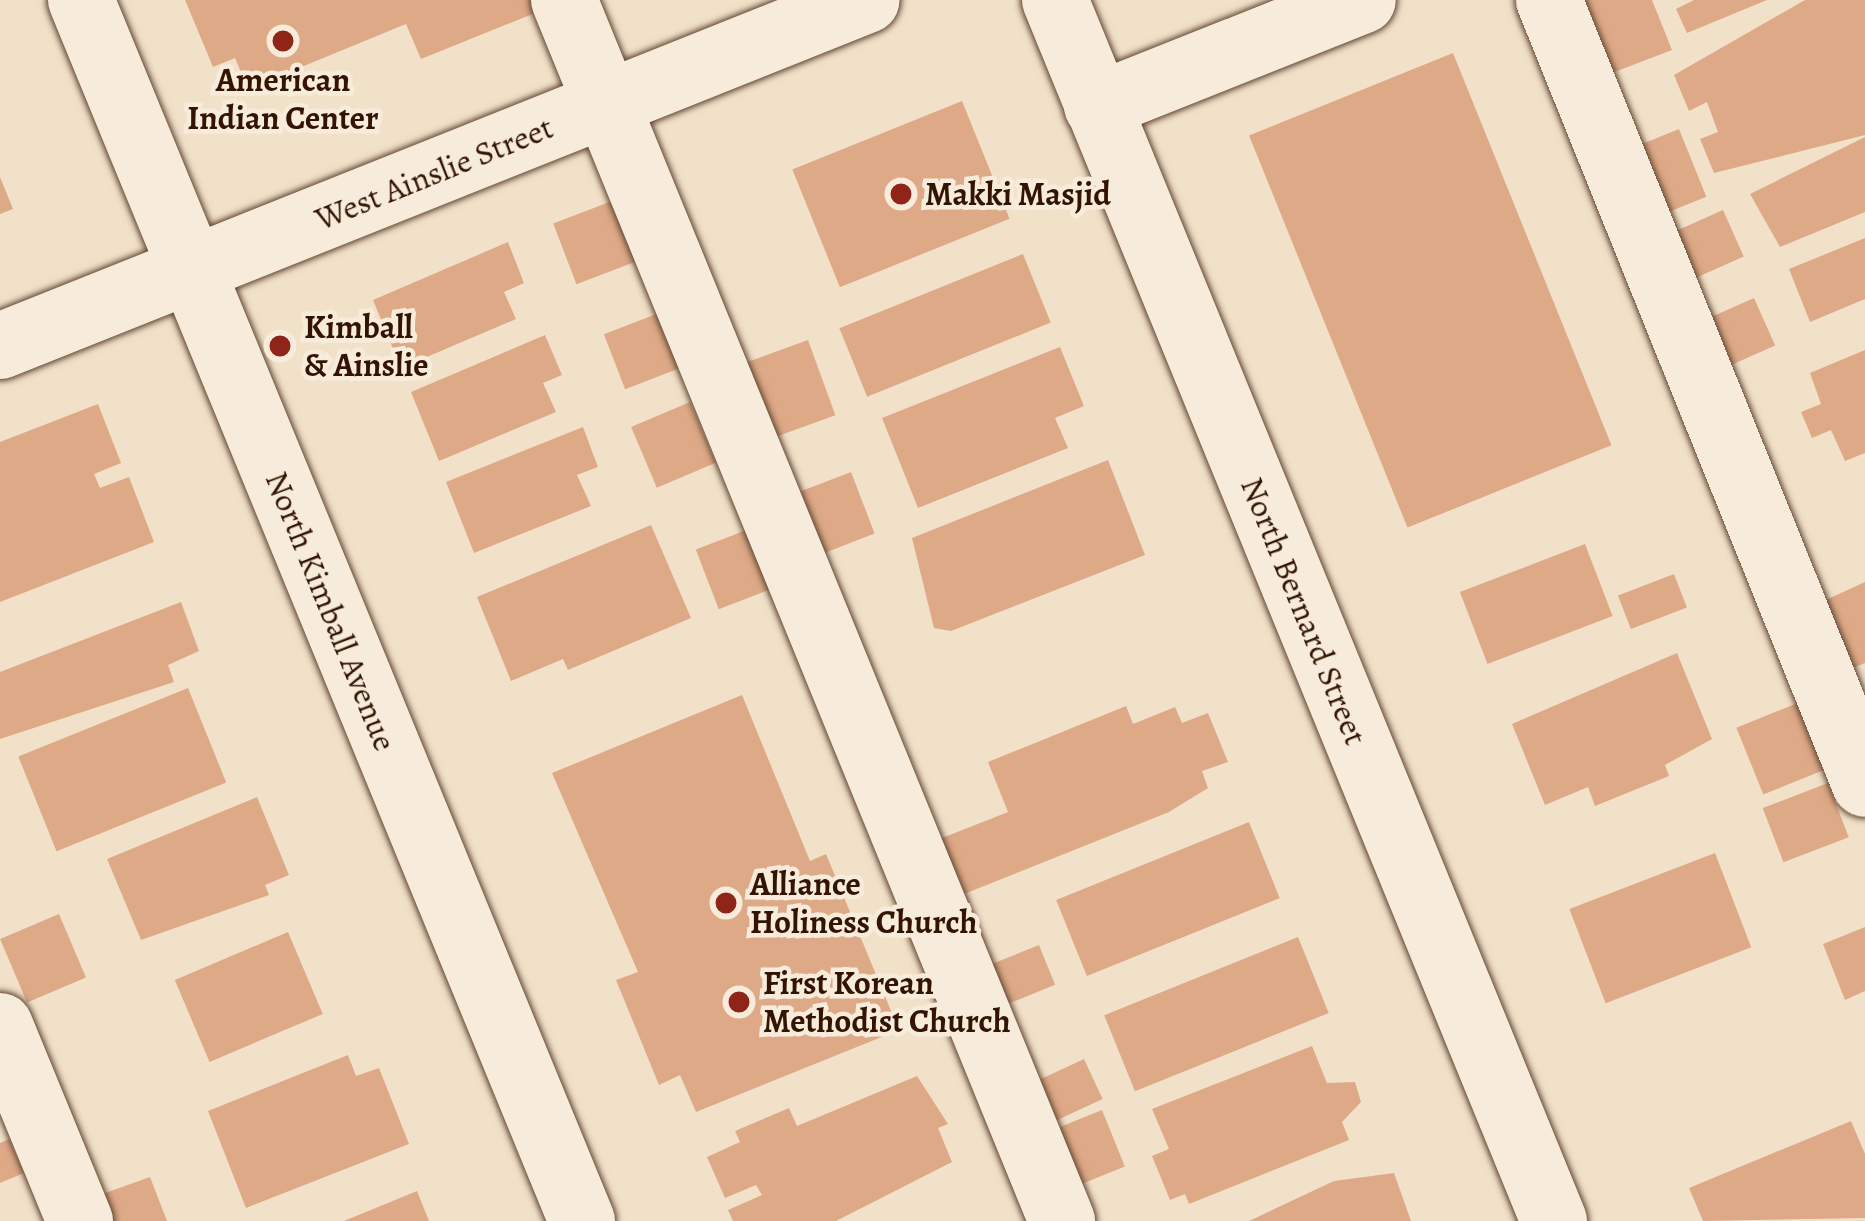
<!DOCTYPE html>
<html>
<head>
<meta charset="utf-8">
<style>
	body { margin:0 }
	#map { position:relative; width:1865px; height:1221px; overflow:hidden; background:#f2e1c9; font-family:Alegreya,serif }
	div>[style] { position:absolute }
	.building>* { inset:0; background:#dea987; transform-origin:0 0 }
	.roads { filter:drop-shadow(0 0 3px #634733) drop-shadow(0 0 3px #634733) }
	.minor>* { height:66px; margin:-33px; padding:0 33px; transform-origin:33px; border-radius:33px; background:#f7ecdc }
	.dots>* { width:33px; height:33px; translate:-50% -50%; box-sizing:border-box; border:6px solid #f7ecdc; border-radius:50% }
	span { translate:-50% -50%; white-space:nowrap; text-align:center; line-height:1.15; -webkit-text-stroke:9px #f7ecdc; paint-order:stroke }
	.poi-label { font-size:33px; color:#331401; font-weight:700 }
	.left { translate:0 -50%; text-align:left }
	.street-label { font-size:33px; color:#331401 }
</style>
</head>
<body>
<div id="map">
	<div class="building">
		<i style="clip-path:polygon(185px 0,536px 0,540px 11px,421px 59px,406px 24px,248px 89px,235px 58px,213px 67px)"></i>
		<i style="clip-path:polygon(1584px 0,1652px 0,1672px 50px,1604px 76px)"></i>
		<i style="clip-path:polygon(1694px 0,1767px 0,1687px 33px,1676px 9px)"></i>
		<i style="clip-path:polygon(1805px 0,1865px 0,1865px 135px,1714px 173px,1700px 139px,1718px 132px,1707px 102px,1689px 111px,1674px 75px)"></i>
		<i style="left:1453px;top:53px;width:423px;height:220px;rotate:68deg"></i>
		<i style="left:962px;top:101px;width:127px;height:183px;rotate:68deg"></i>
		<i style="left:1679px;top:129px;width:73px;height:54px;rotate:68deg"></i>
		<i style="clip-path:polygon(1865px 137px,1865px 212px,1780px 247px,1750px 194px)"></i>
		<i style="clip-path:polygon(0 177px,13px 209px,0 214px)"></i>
		<i style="left:612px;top:201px;width:65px;height:63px;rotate:69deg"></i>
		<i style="left:1723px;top:210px;width:51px;height:57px;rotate:66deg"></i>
		<i style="clip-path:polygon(1865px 238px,1865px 299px,1810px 322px,1789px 269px)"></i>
		<i style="clip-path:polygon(508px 242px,524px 283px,504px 292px,516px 319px,401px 368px,373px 300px)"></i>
		<i style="left:1023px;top:254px;width:74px;height:198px;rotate:68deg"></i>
		<i style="left:1754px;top:298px;width:52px;height:53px;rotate:66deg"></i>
		<i style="left:659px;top:313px;width:59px;height:59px;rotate:69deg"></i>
		<i style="clip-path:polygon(545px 335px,562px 375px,543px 383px,556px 412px,439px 461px,411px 392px)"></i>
		<i style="left:808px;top:340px;width:80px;height:69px;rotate:70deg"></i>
		<i style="clip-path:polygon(1060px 347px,1084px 406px,1055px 418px,1068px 448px,918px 508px,882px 418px)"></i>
		<i style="clip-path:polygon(1865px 350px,1865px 453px,1845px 461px,1831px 430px,1812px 438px,1801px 412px,1821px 404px,1810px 373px)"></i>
		<i style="left:690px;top:402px;width:66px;height:64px;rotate:67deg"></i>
		<i style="clip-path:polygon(98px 404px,121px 463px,94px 474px,100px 488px,129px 477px,154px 542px,0 602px,0 442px)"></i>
		<i style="clip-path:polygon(583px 427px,598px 467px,577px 475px,591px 506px,474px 553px,446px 482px)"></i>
		<i style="clip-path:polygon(1108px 460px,1145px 555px,951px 631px,934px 628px,912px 538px)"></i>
		<i style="left:851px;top:472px;width:66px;height:67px;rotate:69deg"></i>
		<i style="clip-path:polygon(651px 525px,691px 618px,568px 670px,563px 659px,511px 681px,477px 597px)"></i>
		<i style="left:749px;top:529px;width:64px;height:57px;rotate:69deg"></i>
		<i style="left:1585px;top:544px;width:77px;height:134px;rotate:69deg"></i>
		<i style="left:1674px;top:574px;width:36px;height:60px;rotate:69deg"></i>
		<i style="clip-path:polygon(1865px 582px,1865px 663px,1848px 670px,1819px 603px)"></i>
		<i style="clip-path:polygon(181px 602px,199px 651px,168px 665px,174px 682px,0 739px,0 672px)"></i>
		<i style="clip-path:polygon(1677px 653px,1712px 739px,1665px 765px,1669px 776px,1595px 806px,1588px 787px,1545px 805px,1512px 724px)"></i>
		<i style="left:188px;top:688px;width:102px;height:183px;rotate:68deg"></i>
		<i style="clip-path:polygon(742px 695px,810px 861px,826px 854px,899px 1030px,696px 1112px,680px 1075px,659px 1085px,616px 980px,638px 972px,552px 773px)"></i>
		<i style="left:1805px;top:700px;width:72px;height:74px;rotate:68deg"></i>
		<i style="clip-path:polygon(1126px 706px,1133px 724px,1175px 707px,1182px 723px,1208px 713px,1228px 762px,1202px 771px,1208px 788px,1169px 812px,954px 898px,932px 842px,1008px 812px,988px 762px)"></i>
		<i style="left:1828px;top:783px;width:58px;height:70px;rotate:69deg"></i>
		<i style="clip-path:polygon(257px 797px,289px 875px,265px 885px,269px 895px,141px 940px,107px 859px)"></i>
		<i style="left:1249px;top:822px;width:82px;height:208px;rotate:68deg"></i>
		<i style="left:1715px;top:853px;width:101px;height:156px;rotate:69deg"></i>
		<i style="left:59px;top:914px;width:69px;height:64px;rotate:67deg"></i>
		<i style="clip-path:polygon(1865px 927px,1865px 991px,1845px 1000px,1823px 944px)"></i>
		<i style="left:288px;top:932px;width:89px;height:123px;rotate:67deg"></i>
		<i style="left:1298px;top:937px;width:82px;height:209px;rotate:68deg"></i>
		<i style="left:1039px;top:945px;width:43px;height:61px;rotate:68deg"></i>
		<i style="clip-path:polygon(1312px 1046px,1327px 1083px,1355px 1082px,1361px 1102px,1342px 1122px,1349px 1140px,1189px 1204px,1185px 1194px,1170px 1200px,1152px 1156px,1169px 1149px,1152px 1109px)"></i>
		<i style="clip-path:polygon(348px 1055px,356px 1076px,379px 1068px,409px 1144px,246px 1208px,208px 1111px)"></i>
		<i style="left:1084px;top:1059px;width:44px;height:60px;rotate:65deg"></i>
		<i style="clip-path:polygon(917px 1076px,948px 1124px,938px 1128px,952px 1162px,836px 1221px,733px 1221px,728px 1210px,762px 1195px,756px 1185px,725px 1198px,707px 1157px,740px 1142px,735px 1131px,789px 1108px,797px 1126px)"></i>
		<i style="left:1102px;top:1110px;width:61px;height:60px;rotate:68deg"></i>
		<i style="clip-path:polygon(1851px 1121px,1865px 1154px,1865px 1218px,1703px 1221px,1689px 1188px)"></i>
		<i style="clip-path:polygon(9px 1139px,24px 1173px,0 1183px,0 1143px)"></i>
		<i style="clip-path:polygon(1394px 1173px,1411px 1221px,1249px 1221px,1334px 1181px)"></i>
		<i style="clip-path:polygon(150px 1177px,167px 1221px,104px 1221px,94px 1197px)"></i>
		<i style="clip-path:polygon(417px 1191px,429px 1221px,344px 1221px)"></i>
	</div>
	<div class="roads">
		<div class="minor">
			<i style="left:81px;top:0;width:1320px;rotate:67.69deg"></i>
			<i style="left:564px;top:0;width:1319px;rotate:67.81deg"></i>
			<i style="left:1055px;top:0;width:1319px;rotate:67.77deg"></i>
			<i style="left:1549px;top:0;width:845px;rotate:68.05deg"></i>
			<i style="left:1097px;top:106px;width:286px;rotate:-21.7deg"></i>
			<i style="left:0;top:346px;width:933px;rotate:-21.76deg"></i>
			<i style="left:0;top:1026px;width:211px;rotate:67.7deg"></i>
		</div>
	</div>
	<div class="dots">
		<i style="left:283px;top:41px;background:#8f2418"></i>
		<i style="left:901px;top:194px;background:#8f2418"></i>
		<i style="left:280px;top:346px;background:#8f2418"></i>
		<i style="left:726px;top:903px;background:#8f2418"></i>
		<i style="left:739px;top:1002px;background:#8f2418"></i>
	</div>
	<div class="poi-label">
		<span style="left:283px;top:99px">American<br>Indian Center</span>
		<span class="left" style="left:925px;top:194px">Makki Masjid</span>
		<span class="left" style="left:304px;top:346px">Kimball<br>&amp; Ainslie</span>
		<span class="left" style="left:750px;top:903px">Alliance<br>Holiness Church</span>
		<span class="left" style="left:763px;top:1002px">First Korean<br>Methodist Church</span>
	</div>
	<div class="street-label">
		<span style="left:434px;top:173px;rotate:-22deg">West Ainslie Street</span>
		<span style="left:331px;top:611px;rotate:68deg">North Kimball Avenue</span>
		<span style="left:1304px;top:611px;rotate:68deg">North Bernard Street</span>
	</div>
</div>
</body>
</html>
